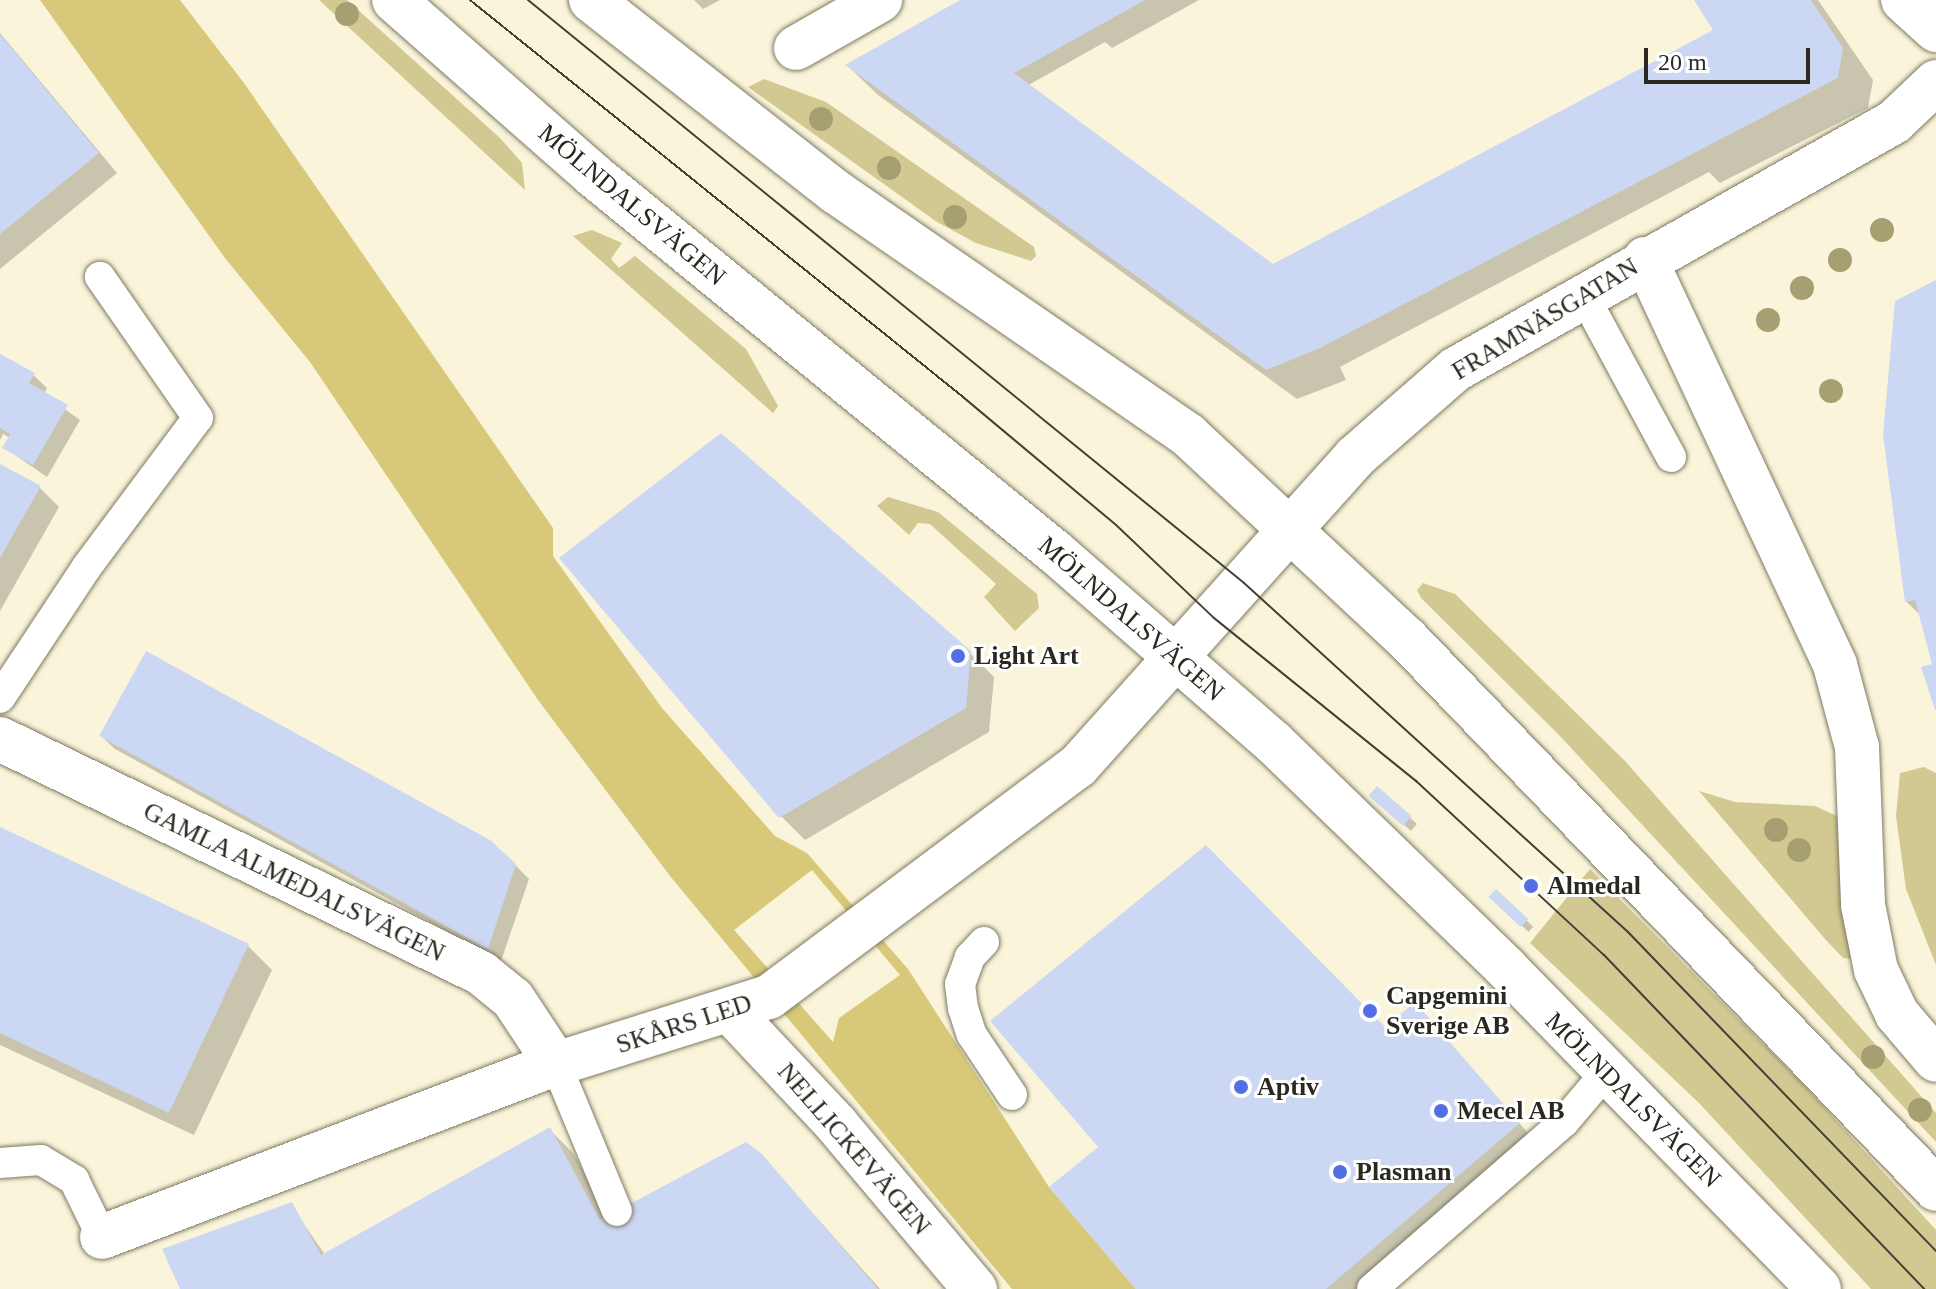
<!DOCTYPE html>
<html>
<head>
<meta charset="utf-8">
<style>
	body { margin:0 }
	#map { position:relative; width:1936px; height:1289px; overflow:hidden; background:#faf5da; font-family:"Times New Roman",serif }
	div>[style] { position:absolute }
	.green>* { inset:0; background:#d2c891 }
	.water>* { inset:0; background:#d7c979 }
	.pier>* { inset:0; background:#faf5da }
	.shadow>* { inset:0; background:#0003; transform-origin:0 0 }
	.building>* { inset:0; background:#ccd7f3; transform-origin:0 0 }
	.roads { filter:drop-shadow(0 0 2px #7e7a62) drop-shadow(0 0 2px #7e7a62) }
	.lane>* { height:30px; margin:-15px; padding:0 15px; transform-origin:15px; border-radius:15px; background:#fff }
	.street>* { height:44px; margin:-22px; padding:0 22px; transform-origin:22px; border-radius:22px; background:#fff }
	.secondary>* { height:44px; margin:-22px; padding:0 22px; transform-origin:22px; border-radius:22px; background:#fff }
	.tram>* { height:2px; margin:-1px; padding:0 1px; transform-origin:1px; border-radius:1px; background:#423f34 }
	.trees>* { width:24px; height:24px; margin:-12px; border-radius:50%; background:#a69f72 }
	.dots>* { width:22px; height:22px; translate:-50% -50%; box-sizing:border-box; border:4px solid #fff; border-radius:50% }
	span { translate:-50% -50%; white-space:nowrap; text-align:center; line-height:1.15; -webkit-text-stroke:6px #fff; paint-order:stroke }
	.street-label { font-size:26px; color:#2b291f }
	.poi-label { font-size:26px; color:#2b291f; font-weight:700 }
	.left { translate:0 -50%; text-align:left }
	.scale { position:absolute; left:1644px; top:48px; width:166px; height:36px; box-sizing:border-box; border:4px solid #2b291f; border-top:0; padding-left:10px; font-size:24px; line-height:28px; white-space:nowrap; color:#2b291f; -webkit-text-stroke:6px #fff; paint-order:stroke }
</style>
</head>
<body>
<div id="map">
	<div class="green">
		<i style="clip-path:polygon(319px 0,347px 0,500px 138px,522px 163px,525px 190px)"></i>
		<i style="clip-path:polygon(764px 79px,826px 102px,1034px 247px,1036px 256px,1031px 261px,976px 243px,937px 222px,748px 87px)"></i>
		<i style="clip-path:polygon(592px 230px,622px 243px,611px 259px,619px 268px,635px 256px,746px 349px,778px 406px,773px 413px,573px 236px)"></i>
		<i style="clip-path:polygon(888px 497px,938px 512px,1037px 594px,1039px 608px,1015px 631px,984px 597px,996px 584px,930px 524px,918px 523px,909px 535px,877px 506px)"></i>
		<i style="clip-path:polygon(1423px 583px,1455px 594px,1625px 761px,1936px 1113px,1936px 1142px,1559px 735px,1421px 598px,1417px 590px)"></i>
		<i style="clip-path:polygon(1924px 767px,1936px 773px,1936px 965px,1906px 889px,1896px 816px,1900px 773px)"></i>
		<i style="clip-path:polygon(1699px 791px,1735px 802px,1815px 806px,1839px 817px,1851px 959px,1843px 958px,1825px 939px)"></i>
		<i style="clip-path:polygon(1590px 869px,1804px 1085px,1936px 1230px,1936px 1289px,1871px 1289px,1699px 1103px,1530px 943px)"></i>
	</div>
	<div class="water">
		<i style="clip-path:polygon(40px 0,180px 0,244px 83px,553px 528px,553px 556px,662px 708px,775px 836px,807px 853px,908px 969px,1049px 1187px,1136px 1289px,1012px 1289px,670px 876px,538px 700px,310px 362px,225px 258px)"></i>
	</div>
	<div class="pier">
		<i style="clip-path:polygon(812px 870px,900px 975px,839px 1018px,833px 1042px,734px 930px)"></i>
	</div>
	<div class="shadow">
		<i style="clip-path:polygon(694px 0,720px 0,703px 9px)"></i>
		<i style="clip-path:polygon(964px 0,1199px 0,1112px 48px,1105px 42px,1025px 87px,1273px 266px,1716px 31px,1696px 0,1818px 0,1873px 80px,1868px 108px,1720px 183px,1709px 172px,1340px 367px,1346px 380px,1297px 399px,878px 95px,848px 66px)"></i>
		<i style="clip-path:polygon(0 33px,117px 173px,0 269px)"></i>
		<i style="clip-path:polygon(1936px 283px,1936px 705px,1934px 665px,1921px 616px,1906px 601px)"></i>
		<i style="clip-path:polygon(0 356px,33px 375px,47px 388px,44px 394px,80px 420px,47px 477px,5px 448px,10px 438px,3px 434px,0 440px)"></i>
		<i style="clip-path:polygon(0 466px,40px 488px,59px 507px,0 611px)"></i>
		<i style="clip-path:polygon(969px 652px,994px 677px,989px 732px,805px 840px,781px 816px)"></i>
		<i style="clip-path:polygon(101px 736px,515px 865px,529px 879px,501px 961px,115px 749px)"></i>
		<i style="clip-path:polygon(1378px 789px,1417px 824px,1411px 831px,1378px 802px)"></i>
		<i style="clip-path:polygon(0 830px,248px 946px,272px 970px,194px 1135px,0 1045px)"></i>
		<i style="left:1496px;top:892px;width:51px;height:7px;rotate:43deg"></i>
		<i style="clip-path:polygon(1415px 1004px,1542px 1149px,1378px 1289px,1139px 1289px)"></i>
		<i style="clip-path:polygon(550px 1130px,574px 1154px,608px 1218px,761px 1155px,880px 1289px,183px 1289px,291px 1205px,325px 1255px)"></i>
	</div>
	<div class="building">
		<i style="clip-path:polygon(960px 0,1145px 0,1014px 73px,1273px 264px,1713px 30px,1694px 0,1811px 0,1843px 48px,1838px 78px,1318px 349px,1266px 370px,845px 65px)"></i>
		<i style="clip-path:polygon(0 34px,99px 153px,0 234px)"></i>
		<i style="clip-path:polygon(1936px 280px,1936px 710px,1935px 710px,1921px 667px,1932px 664px,1915px 600px,1905px 602px,1883px 435px,1895px 301px)"></i>
		<i style="clip-path:polygon(0 354px,35px 373px,29px 383px,68px 405px,33px 465px,2px 448px,10px 434px,0 428px)"></i>
		<i style="clip-path:polygon(721px 433px,971px 651px,966px 708px,779px 818px,559px 558px)"></i>
		<i style="clip-path:polygon(0 464px,41px 486px,0 558px)"></i>
		<i style="clip-path:polygon(146px 651px,490px 840px,516px 864px,488px 949px,99px 736px)"></i>
		<i style="left:1377px;top:786px;width:46px;height:13px;rotate:41deg"></i>
		<i style="clip-path:polygon(0 827px,249px 944px,169px 1113px,0 1033px)"></i>
		<i style="clip-path:polygon(1206px 845px,1385px 1027px,1415px 1002px,1520px 1123px,1326px 1289px,1136px 1289px,1049px 1187px,1098px 1147px,990px 1021px)"></i>
		<i style="left:1496px;top:889px;width:44px;height:11px;rotate:43deg"></i>
		<i style="clip-path:polygon(550px 1127px,600px 1220px,746px 1142px,762px 1154px,878px 1289px,180px 1289px,162px 1249px,292px 1202px,321px 1255px)"></i>
	</div>
	<div class="roads">
		<div class="lane">
			<i style="left:1584px;top:296px;width:183px;rotate:61.6deg"></i>
			<i style="left:0;top:698px;width:156px;rotate:-56.5deg"></i>
			<i style="left:86px;top:568px;width:187px;rotate:-53.3deg"></i>
			<i style="left:198px;top:418px;width:172px;rotate:-124.8deg"></i>
			<i style="left:984px;top:942px;width:21px;rotate:133deg"></i>
			<i style="left:970px;top:957px;width:29px;rotate:110deg"></i>
			<i style="left:960px;top:984px;width:24px;rotate:83deg"></i>
			<i style="left:963px;top:1008px;width:28px;rotate:72deg"></i>
			<i style="left:972px;top:1035px;width:72px;rotate:56.3deg"></i>
			<i style="left:556px;top:1064px;width:159px;rotate:67.5deg"></i>
			<i style="left:0;top:1163px;width:41px;rotate:-4.2deg"></i>
			<i style="left:41px;top:1160px;width:39px;rotate:31deg"></i>
			<i style="left:74px;top:1180px;width:64px;rotate:63.8deg"></i>
			<i style="left:1372px;top:1289px;width:254px;rotate:-41deg"></i>
			<i style="left:1564px;top:1122px;width:62px;rotate:-49.6deg"></i>
		</div>
		<div class="street">
			<i style="left:1903px;top:0;width:45px;rotate:42.3deg"></i>
			<i style="left:796px;top:48px;width:97px;rotate:-29.7deg"></i>
			<i style="left:1645px;top:259px;width:448px;rotate:64.9deg"></i>
			<i style="left:1835px;top:665px;width:85px;rotate:75deg"></i>
			<i style="left:1857px;top:747px;width:158px;rotate:87.8deg"></i>
			<i style="left:1863px;top:905px;width:66px;rotate:78.7deg"></i>
			<i style="left:1876px;top:970px;width:49px;rotate:64.5deg"></i>
			<i style="left:1897px;top:1014px;width:60px;rotate:49.7deg"></i>
			<i style="left:0;top:739px;width:535px;rotate:25.94deg"></i>
			<i style="left:481px;top:973px;width:41px;rotate:39.1deg"></i>
			<i style="left:513px;top:999px;width:78px;rotate:56.5deg"></i>
			<i style="left:731px;top:1012px;width:154px;rotate:46.8deg"></i>
			<i style="left:836px;top:1124px;width:216px;rotate:49.9deg"></i>
			<i style="left:102px;top:1237px;width:486px;rotate:-20.9deg"></i>
			<i style="left:556px;top:1064px;width:223px;rotate:-17.5deg"></i>
			<i style="left:769px;top:997px;width:386px;rotate:-36.8deg"></i>
			<i style="left:1078px;top:766px;width:415px;rotate:-48.1deg"></i>
			<i style="left:1355px;top:457px;width:134px;rotate:-41.1deg"></i>
			<i style="left:1456px;top:369px;width:503px;rotate:-29.42deg"></i>
			<i style="left:1894px;top:122px;width:58px;rotate:-43.6deg"></i>
		</div>
		<div class="secondary">
			<i style="left:394px;top:0;width:265px;rotate:41.3deg"></i>
			<i style="left:593px;top:175px;width:596px;rotate:39.22deg"></i>
			<i style="left:1055px;top:552px;width:289px;rotate:41.1deg"></i>
			<i style="left:1273px;top:742px;width:325px;rotate:44.1deg"></i>
			<i style="left:1506px;top:968px;width:448px;rotate:45.7deg"></i>
			<i style="left:591px;top:0;width:311px;rotate:38.1deg"></i>
			<i style="left:836px;top:192px;width:428px;rotate:34.6deg"></i>
			<i style="left:1188px;top:435px;width:299px;rotate:43deg"></i>
			<i style="left:1407px;top:639px;width:763px;rotate:46.11deg"></i>
		</div>
	</div>
	<div class="tram">
		<i style="left:470px;top:0;width:633px;rotate:38.84deg"></i>
		<i style="left:963px;top:397px;width:199px;rotate:39.9deg"></i>
		<i style="left:1116px;top:525px;width:135px;rotate:43.5deg"></i>
		<i style="left:1214px;top:618px;width:260px;rotate:38.9deg"></i>
		<i style="left:1416px;top:781px;width:256px;rotate:42.8deg"></i>
		<i style="left:1604px;top:955px;width:463px;rotate:46.2deg"></i>
		<i style="left:528px;top:0;width:923px;rotate:39.15deg"></i>
		<i style="left:1244px;top:583px;width:517px;rotate:42.26deg"></i>
		<i style="left:1627px;top:931px;width:445px;rotate:46deg"></i>
	</div>
	<div class="trees">
		<i style="left:347px;top:14px"></i>
		<i style="left:821px;top:119px"></i>
		<i style="left:889px;top:168px"></i>
		<i style="left:955px;top:217px"></i>
		<i style="left:1882px;top:230px"></i>
		<i style="left:1840px;top:260px"></i>
		<i style="left:1802px;top:288px"></i>
		<i style="left:1768px;top:320px"></i>
		<i style="left:1831px;top:391px"></i>
		<i style="left:1776px;top:830px"></i>
		<i style="left:1799px;top:850px"></i>
		<i style="left:1873px;top:1057px"></i>
		<i style="left:1920px;top:1110px"></i>
	</div>
	<div class="dots">
		<i style="left:958px;top:656px;background:#526fe4"></i>
		<i style="left:1531px;top:886px;background:#526fe4"></i>
		<i style="left:1370px;top:1011px;background:#526fe4"></i>
		<i style="left:1241px;top:1087px;background:#526fe4"></i>
		<i style="left:1441px;top:1111px;background:#526fe4"></i>
		<i style="left:1340px;top:1172px;background:#526fe4"></i>
	</div>
	<div class="street-label">
		<span style="left:632px;top:205px;rotate:40deg">MÖLNDALSVÄGEN</span>
		<span style="left:1545px;top:319px;rotate:-31deg">FRAMNÄSGATAN</span>
		<span style="left:1131px;top:619px;rotate:41deg">MÖLNDALSVÄGEN</span>
		<span style="left:294px;top:882px;rotate:26deg">GAMLA ALMEDALSVÄGEN</span>
		<span style="left:684px;top:1024px;rotate:-18deg">SKÅRS LED</span>
		<span style="left:1633px;top:1100px;rotate:45deg">MÖLNDALSVÄGEN</span>
		<span style="left:854px;top:1149px;rotate:49deg">NELLICKEVÄGEN</span>
	</div>
	<div class="poi-label">
		<span class="left" style="left:974px;top:656px">Light Art</span>
		<span class="left" style="left:1547px;top:886px">Almedal</span>
		<span class="left" style="left:1386px;top:1011px">Capgemini<br>Sverige AB</span>
		<span class="left" style="left:1257px;top:1087px">Aptiv</span>
		<span class="left" style="left:1457px;top:1111px">Mecel AB</span>
		<span class="left" style="left:1356px;top:1172px">Plasman</span>
	</div>
	<div class="scale">20 m</div>
</div>
</body>
</html>
